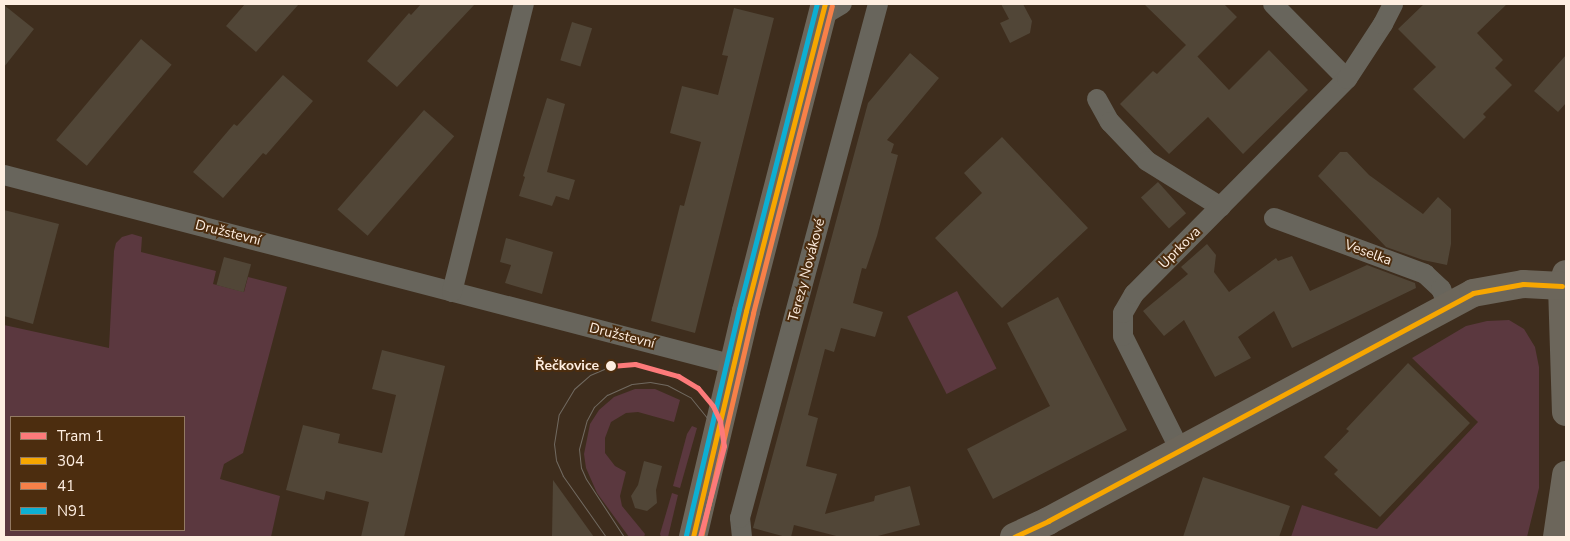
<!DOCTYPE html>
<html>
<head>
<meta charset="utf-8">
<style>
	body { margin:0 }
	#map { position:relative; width:1570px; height:541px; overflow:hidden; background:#3e2d1d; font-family:"Nunito Sans",sans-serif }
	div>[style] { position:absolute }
	.green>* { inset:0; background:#5b383f; transform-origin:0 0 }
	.building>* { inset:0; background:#514637; transform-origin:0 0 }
	.street>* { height:20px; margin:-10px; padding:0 10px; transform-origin:10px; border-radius:10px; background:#68655c }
	.secondary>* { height:28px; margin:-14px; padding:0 14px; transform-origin:14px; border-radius:14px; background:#6c665b }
	.tram>* { height:1px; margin:-0.5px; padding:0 0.5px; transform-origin:0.5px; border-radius:0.5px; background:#716a61 }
	.bus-1>* { height:5px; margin:-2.5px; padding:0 2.5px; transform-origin:2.5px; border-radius:2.5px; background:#f7a600 }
	.bus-2>* { height:5px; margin:-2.5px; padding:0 2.5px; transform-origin:2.5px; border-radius:2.5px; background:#f78048 }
	.bus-3>* { height:5px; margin:-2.5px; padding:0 2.5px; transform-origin:2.5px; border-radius:2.5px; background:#0dafd3 }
	.tram-1>* { height:5px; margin:-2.5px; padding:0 2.5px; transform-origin:2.5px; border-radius:2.5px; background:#fd7a7a }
	.dots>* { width:14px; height:14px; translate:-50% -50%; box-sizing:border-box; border:2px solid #4c2d0f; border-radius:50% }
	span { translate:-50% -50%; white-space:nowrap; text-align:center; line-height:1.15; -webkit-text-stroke:4px #4c2d0f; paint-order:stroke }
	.street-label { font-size:14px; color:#feeee1 }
	.stop-label { font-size:14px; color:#feeee1; font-weight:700 }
	.right { translate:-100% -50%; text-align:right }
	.frame { position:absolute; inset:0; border:5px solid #feeee1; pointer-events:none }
	.legend { position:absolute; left:10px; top:416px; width:175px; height:115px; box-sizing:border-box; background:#4c2d0f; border:1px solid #937a63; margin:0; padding:6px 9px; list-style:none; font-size:15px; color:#feeee1 }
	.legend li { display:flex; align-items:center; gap:10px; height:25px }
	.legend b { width:25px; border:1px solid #937a63 }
</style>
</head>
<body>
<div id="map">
	<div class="green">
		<i style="clip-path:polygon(evenodd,132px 234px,142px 237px,141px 252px,216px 271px,213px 284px,244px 292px,248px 277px,287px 287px,243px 453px,224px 464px,220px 479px,280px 496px,271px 537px,4px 537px,4px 325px,109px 348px,114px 251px,116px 243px,122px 237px,132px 234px,11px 417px,184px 417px,184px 530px,11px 530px,11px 417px)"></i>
		<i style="left:957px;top:291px;width:87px;height:56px;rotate:63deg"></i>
		<i style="clip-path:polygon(1509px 320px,1524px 329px,1535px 347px,1539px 367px,1539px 488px,1527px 537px,1291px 537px,1302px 505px,1377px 529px,1478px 422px,1412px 358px,1466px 326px,1487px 321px)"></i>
		<i style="clip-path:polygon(635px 389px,655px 389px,680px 400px,674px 422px,638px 412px,626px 413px,611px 422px,605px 438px,605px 453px,615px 466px,626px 472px,620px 496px,622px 506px,645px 534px,644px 537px,629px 537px,597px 493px,586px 468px,584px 454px,590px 424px,599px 410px,614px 397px)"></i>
		<i style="clip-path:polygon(692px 426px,697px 428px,680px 488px,673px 486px,687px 434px)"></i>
		<i style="clip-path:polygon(672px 493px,678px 495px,668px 537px,661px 537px,660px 534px)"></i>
	</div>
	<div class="building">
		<i style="clip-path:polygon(245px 4px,299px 4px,256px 52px,226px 26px)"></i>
		<i style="clip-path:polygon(421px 4px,475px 4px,397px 87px,367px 61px,409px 13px,411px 15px)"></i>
		<i style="clip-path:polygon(1001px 4px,1023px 4px,1032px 21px,1030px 33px,1010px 43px,1000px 23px,1009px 19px)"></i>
		<i style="clip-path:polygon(1144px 4px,1224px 4px,1237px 17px,1197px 57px,1196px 55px,1229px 90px,1269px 50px,1308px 90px,1243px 154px,1208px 117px,1169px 154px,1120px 104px,1153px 71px,1157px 74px,1186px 45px)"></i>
		<i style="clip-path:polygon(1424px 4px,1507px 4px,1477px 33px,1503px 60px,1495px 68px,1512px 85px,1483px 114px,1486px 117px,1464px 139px,1413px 89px,1436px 67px,1398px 29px)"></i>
		<i style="clip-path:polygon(4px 5px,34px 29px,4px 67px)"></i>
		<i style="clip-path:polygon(734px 8px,774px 18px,695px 333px,651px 321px,680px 205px,684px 206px,701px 142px,670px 133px,682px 86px,718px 95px,728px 56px,722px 55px)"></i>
		<i style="left:572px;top:22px;width:21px;height:40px;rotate:17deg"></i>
		<i style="left:141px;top:39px;width:40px;height:132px;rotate:40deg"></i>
		<i style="clip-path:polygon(910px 53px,939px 78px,887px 140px,894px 144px,891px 153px,898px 155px,877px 236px,866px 269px,862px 268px,853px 303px,883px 312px,875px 337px,841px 328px,834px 352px,825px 349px,808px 415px,818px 418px,806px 466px,837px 474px,825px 514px,874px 501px,875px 496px,910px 486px,920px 525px,874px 537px,840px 537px,794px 525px,791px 537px,786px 537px,753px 528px,868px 103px)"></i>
		<i style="clip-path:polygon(1566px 55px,1566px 103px,1558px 112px,1534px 91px)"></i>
		<i style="clip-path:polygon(283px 75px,313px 101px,266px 155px,263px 153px,223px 198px,193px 172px,234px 124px,237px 126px)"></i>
		<i style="clip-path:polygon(547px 98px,565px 104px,547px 172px,575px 180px,569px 200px,556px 196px,552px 206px,519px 196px,525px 177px,523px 176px)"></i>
		<i style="left:424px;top:110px;width:40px;height:132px;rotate:41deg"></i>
		<i style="clip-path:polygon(1002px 137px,1088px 228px,1002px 308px,935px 238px,982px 193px,964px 173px)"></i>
		<i style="clip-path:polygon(1340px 152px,1347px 152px,1369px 175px,1423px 214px,1438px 197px,1451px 209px,1451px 244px,1447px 265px,1423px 260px,1386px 247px,1318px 176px)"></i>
		<i style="left:1158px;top:182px;width:42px;height:23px;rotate:48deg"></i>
		<i style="clip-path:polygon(4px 210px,59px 224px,33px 324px,4px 316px)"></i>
		<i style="clip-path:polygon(506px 238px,553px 252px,542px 294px,505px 283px,511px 265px,500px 262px)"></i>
		<i style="clip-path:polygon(1207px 244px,1216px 255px,1214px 272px,1229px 292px,1276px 258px,1278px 261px,1292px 256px,1310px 291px,1367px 265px,1415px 283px,1416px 288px,1292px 348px,1274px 311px,1238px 337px,1251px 358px,1215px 377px,1184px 320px,1164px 336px,1143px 311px,1188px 274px,1181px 267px)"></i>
		<i style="left:224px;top:257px;width:28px;height:29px;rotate:15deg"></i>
		<i style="clip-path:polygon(1058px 297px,1127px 430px,993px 499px,967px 449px,1050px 406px,1007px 323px)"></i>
		<i style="clip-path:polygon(382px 350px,445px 366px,404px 537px,361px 537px,369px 502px,326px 491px,324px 500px,286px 490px,303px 425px,340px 434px,338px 443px,382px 453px,396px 395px,372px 389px)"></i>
		<i style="clip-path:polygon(1408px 363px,1470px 423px,1380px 517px,1334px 474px,1338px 470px,1324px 457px,1349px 431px,1346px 429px)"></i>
		<i style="clip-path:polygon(644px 461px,662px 466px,656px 490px,657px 503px,647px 511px,635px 508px,631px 496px,638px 485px)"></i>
		<i style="clip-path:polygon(1203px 477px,1290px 506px,1279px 537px,1183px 537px)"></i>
		<i style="clip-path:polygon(553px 480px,594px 537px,552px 537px)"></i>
	</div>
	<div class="street">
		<i style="left:1273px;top:4px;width:105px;rotate:45.4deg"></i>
		<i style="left:822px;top:16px;width:23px;rotate:-31deg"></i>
		<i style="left:1097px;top:99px;width:26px;rotate:61deg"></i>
		<i style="left:1110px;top:122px;width:54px;rotate:46.5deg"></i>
		<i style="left:1147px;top:161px;width:87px;rotate:31.9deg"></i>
		<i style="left:4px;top:175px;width:754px;rotate:14.59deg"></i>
		<i style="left:1274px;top:218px;width:161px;rotate:20.3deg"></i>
		<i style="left:1425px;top:274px;width:22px;rotate:43deg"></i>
		<i style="left:1441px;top:289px;width:17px;rotate:66deg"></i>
		<i style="left:452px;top:292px;width:297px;rotate:-76deg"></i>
		<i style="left:1180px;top:450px;width:127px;rotate:-116.6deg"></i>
		<i style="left:1123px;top:336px;width:23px;rotate:-90deg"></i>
		<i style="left:1123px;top:313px;width:22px;rotate:-60deg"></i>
		<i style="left:1134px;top:294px;width:303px;rotate:-45.3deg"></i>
		<i style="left:1347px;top:79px;width:66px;rotate:-56.8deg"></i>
		<i style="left:1383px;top:24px;width:22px;rotate:-63deg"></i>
		<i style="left:742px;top:537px;width:19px;rotate:-96deg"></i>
		<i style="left:740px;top:518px;width:532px;rotate:-74.97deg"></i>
	</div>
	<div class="secondary">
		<i style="left:1566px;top:274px;width:13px;rotate:108deg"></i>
		<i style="left:1562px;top:286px;width:126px;rotate:88.2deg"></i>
		<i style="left:693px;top:537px;width:232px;rotate:-76.8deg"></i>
		<i style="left:746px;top:311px;width:317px;rotate:-75.6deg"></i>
		<i style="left:1014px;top:537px;width:38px;rotate:-25deg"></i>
		<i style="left:1048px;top:521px;width:482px;rotate:-28.2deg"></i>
		<i style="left:1473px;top:293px;width:51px;rotate:-10.2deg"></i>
		<i style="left:1523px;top:284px;width:39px;rotate:3deg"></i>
		<i style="left:1557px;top:537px;width:63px;rotate:-81.7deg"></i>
	</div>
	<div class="tram">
		<i style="left:606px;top:537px;width:75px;rotate:-125.2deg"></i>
		<i style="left:563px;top:476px;width:17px;rotate:-114deg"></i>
		<i style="left:556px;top:460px;width:16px;rotate:-97deg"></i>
		<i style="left:554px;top:444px;width:30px;rotate:-81deg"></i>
		<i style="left:559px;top:414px;width:29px;rotate:-59deg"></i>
		<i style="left:574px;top:389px;width:21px;rotate:-41deg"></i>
		<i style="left:590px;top:375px;width:23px;rotate:-23deg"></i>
		<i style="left:624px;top:537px;width:69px;rotate:-123.2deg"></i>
		<i style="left:586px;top:479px;width:12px;rotate:-114deg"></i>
		<i style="left:581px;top:468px;width:19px;rotate:-96deg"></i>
		<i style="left:579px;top:449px;width:30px;rotate:-75deg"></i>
		<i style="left:587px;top:420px;width:15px;rotate:-62deg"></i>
		<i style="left:594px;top:407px;width:18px;rotate:-43deg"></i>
		<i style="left:607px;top:395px;width:27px;rotate:-24deg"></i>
		<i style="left:632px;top:384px;width:18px;rotate:-6deg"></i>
		<i style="left:650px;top:382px;width:17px;rotate:10deg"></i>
		<i style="left:667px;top:385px;width:27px;rotate:28deg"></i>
		<i style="left:691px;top:398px;width:27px;rotate:51deg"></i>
		<i style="left:708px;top:419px;width:22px;rotate:69deg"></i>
		<i style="left:716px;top:440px;width:19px;rotate:84deg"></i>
		<i style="left:718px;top:459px;width:28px;rotate:100deg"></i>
	</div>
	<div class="bus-1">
		<i style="left:693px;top:537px;width:232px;rotate:-76.8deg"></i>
		<i style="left:746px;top:311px;width:317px;rotate:-75.6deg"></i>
		<i style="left:1014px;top:537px;width:38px;rotate:-25deg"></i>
		<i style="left:1048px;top:521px;width:482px;rotate:-28.2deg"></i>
		<i style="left:1473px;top:293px;width:51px;rotate:-10.2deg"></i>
		<i style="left:1523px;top:284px;width:39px;rotate:3deg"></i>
	</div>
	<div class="bus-2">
		<i style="left:701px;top:537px;width:230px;rotate:-76.9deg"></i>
		<i style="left:753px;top:313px;width:317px;rotate:-75.6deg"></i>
	</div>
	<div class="bus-3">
		<i style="left:686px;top:535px;width:232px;rotate:-76.8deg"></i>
		<i style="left:739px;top:309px;width:315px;rotate:-75.7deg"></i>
	</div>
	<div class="tram-1">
		<i style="left:611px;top:366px;width:24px;rotate:-5deg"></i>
		<i style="left:635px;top:364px;width:45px;rotate:15.6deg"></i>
		<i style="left:678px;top:376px;width:23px;rotate:31deg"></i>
		<i style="left:698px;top:388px;width:23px;rotate:50deg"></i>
		<i style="left:713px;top:406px;width:17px;rotate:65deg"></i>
		<i style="left:720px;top:421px;width:25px;rotate:81deg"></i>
		<i style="left:724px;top:446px;width:94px;rotate:104.8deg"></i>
	</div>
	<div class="dots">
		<i style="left:611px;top:366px;background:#feeee1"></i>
	</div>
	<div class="street-label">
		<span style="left:228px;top:233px;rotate:14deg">Družstevní</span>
		<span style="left:1180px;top:248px;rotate:-45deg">Uprkova</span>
		<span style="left:1368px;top:253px;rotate:20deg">Veselka</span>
		<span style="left:807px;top:270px;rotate:-75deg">Terezy Novákové</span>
		<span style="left:622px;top:336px;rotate:14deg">Družstevní</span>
	</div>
	<div class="stop-label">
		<span class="right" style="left:599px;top:366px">Řečkovice</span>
	</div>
	<div class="frame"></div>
	<ul class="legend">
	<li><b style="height:6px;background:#fd7a7a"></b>Tram 1</li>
	<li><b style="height:6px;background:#f7a600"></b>304</li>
	<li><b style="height:6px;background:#f78048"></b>41</li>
	<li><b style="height:6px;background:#0dafd3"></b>N91</li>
	</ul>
</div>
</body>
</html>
